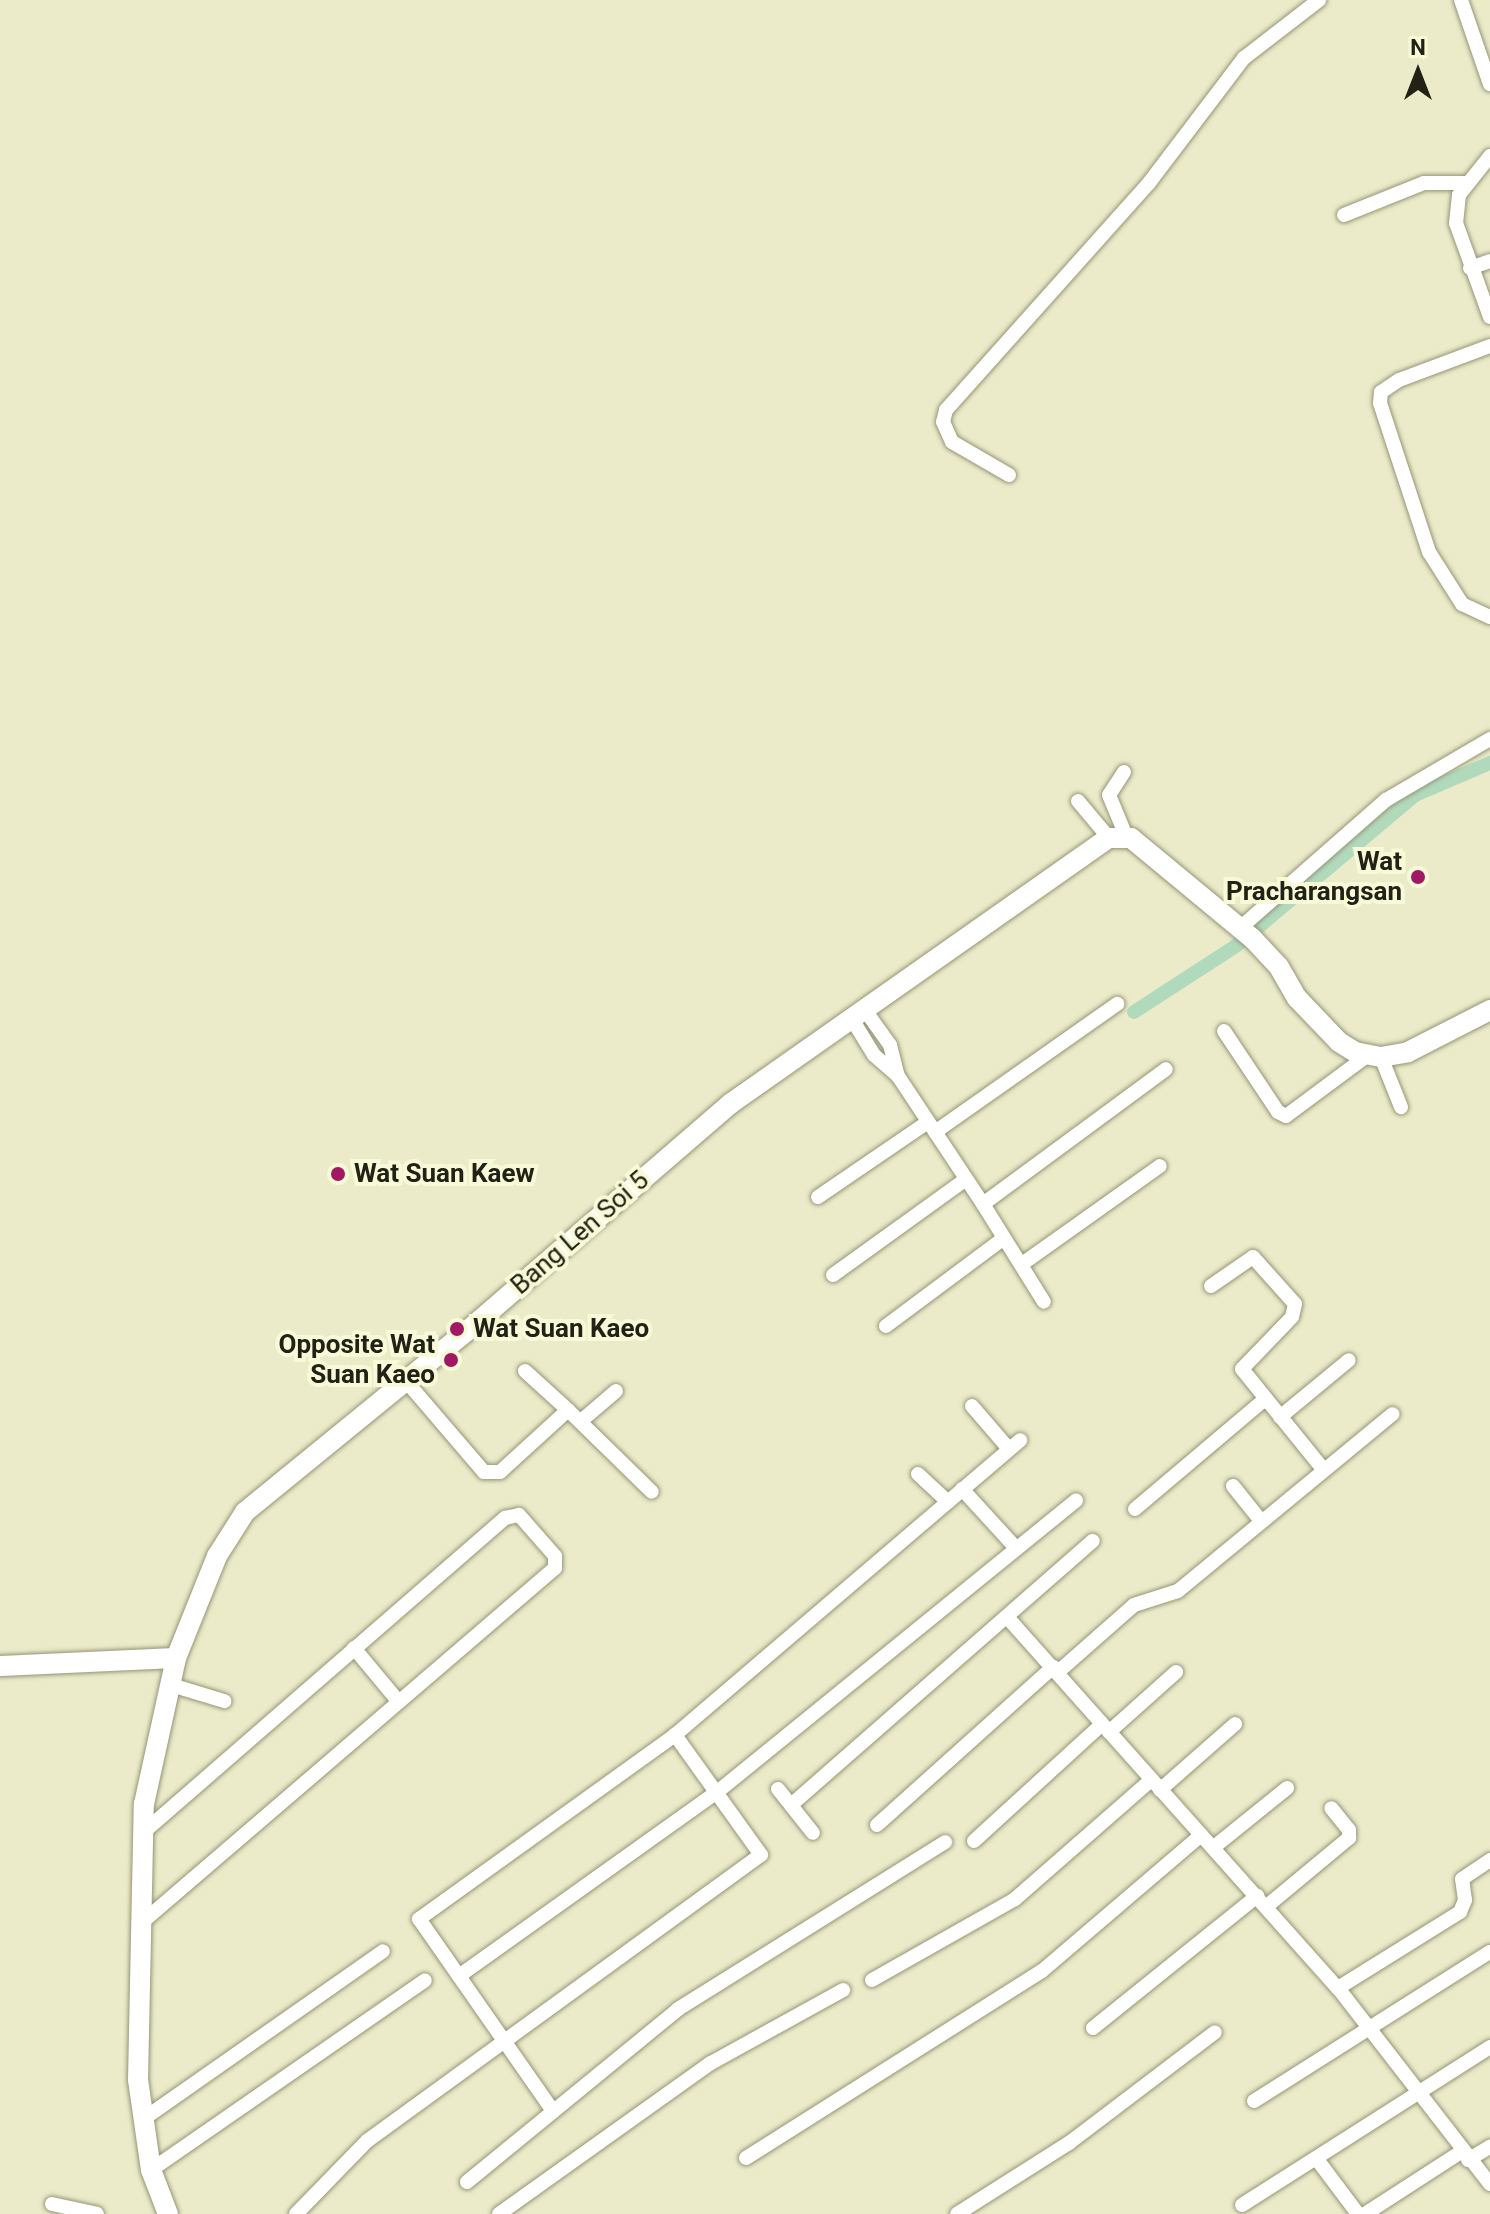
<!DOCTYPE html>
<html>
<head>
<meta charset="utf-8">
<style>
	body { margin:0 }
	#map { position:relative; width:1490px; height:2214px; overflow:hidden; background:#ebebca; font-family:Roboto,sans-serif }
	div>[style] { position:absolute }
	.canal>* { height:14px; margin:-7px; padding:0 7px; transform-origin:7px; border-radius:7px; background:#b1dabd }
	.roads { filter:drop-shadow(0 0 2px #969677) drop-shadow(0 0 2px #969677) }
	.street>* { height:14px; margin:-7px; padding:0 7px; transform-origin:7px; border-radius:7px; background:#fff }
	.secondary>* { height:20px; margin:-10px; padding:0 10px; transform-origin:10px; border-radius:10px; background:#fff }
	.dots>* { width:22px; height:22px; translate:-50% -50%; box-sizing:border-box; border:4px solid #f8f9d7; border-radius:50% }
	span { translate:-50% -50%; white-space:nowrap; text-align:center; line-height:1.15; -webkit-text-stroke:8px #f8f9d7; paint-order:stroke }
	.poi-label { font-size:26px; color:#212115; font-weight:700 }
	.right { translate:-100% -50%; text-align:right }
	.left { translate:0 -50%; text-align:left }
	.street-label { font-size:26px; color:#212115 }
	.north { position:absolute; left:1378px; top:32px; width:80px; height:80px; -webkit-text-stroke:6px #f8f9d7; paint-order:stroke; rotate:0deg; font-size:22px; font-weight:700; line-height:32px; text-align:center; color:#212115 }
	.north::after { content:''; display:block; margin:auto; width:28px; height:36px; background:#212115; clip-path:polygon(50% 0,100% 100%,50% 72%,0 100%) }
</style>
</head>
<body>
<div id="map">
	<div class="canal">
		<i style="left:1134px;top:1012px;width:123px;rotate:-33deg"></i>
		<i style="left:1237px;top:945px;width:233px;rotate:-40.1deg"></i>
		<i style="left:1415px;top:795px;width:82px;rotate:-23.1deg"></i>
	</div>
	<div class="roads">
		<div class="street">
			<i style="left:1461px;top:0;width:89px;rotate:71deg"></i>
			<i style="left:1490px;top:156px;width:50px;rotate:128.5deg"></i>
			<i style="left:1459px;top:195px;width:28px;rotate:96deg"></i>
			<i style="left:1456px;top:223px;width:100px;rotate:70.1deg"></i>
			<i style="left:1344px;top:215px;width:86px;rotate:-21.8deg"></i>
			<i style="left:1424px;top:183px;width:42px"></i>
			<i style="left:1470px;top:268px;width:21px;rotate:-19deg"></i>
			<i style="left:1490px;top:346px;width:97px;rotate:159.5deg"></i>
			<i style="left:1399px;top:380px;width:22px;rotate:146deg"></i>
			<i style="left:1381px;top:392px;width:11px;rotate:95deg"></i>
			<i style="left:1380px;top:403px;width:157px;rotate:71.8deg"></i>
			<i style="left:1429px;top:552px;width:62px;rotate:57.6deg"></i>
			<i style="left:1462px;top:604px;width:31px;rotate:25deg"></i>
			<i style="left:1009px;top:475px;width:66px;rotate:-149.9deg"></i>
			<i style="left:952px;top:442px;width:22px;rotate:-114deg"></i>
			<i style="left:943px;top:422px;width:12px;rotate:-76deg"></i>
			<i style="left:946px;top:410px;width:305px;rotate:-48.2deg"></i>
			<i style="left:1149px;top:183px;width:157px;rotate:-52.8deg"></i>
			<i style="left:1244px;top:58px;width:95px;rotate:-37.7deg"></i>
			<i style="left:1124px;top:772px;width:27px;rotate:123deg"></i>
			<i style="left:1109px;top:795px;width:44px;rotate:67.5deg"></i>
			<i style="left:1078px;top:801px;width:48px;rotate:50deg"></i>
			<i style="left:1239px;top:929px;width:196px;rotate:-41.3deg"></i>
			<i style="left:1386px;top:800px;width:121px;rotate:-30.4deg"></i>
			<i style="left:865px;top:1010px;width:43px;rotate:54.5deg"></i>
			<i style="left:890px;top:1045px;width:32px;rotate:76deg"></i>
			<i style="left:852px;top:1019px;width:42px;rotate:58.6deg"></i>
			<i style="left:874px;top:1055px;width:32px;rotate:41deg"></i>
			<i style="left:898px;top:1076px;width:154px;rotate:56.4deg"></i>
			<i style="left:983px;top:1204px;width:227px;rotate:-36.4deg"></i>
			<i style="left:1224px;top:1031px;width:97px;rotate:56.3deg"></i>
			<i style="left:1278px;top:1112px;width:9px;rotate:27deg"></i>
			<i style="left:1286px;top:1116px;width:102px;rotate:-36.6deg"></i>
			<i style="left:1381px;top:1057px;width:54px;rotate:68.2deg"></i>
			<i style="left:935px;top:1132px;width:223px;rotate:-35.1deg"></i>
			<i style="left:818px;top:1197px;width:133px;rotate:-34.3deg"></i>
			<i style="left:983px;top:1204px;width:115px;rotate:58.1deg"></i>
			<i style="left:1022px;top:1264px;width:169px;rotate:-35.4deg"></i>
			<i style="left:833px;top:1275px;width:164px;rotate:-35.8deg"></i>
			<i style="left:1211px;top:1286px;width:51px;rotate:-34.6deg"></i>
			<i style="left:1253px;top:1257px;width:63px;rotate:48.2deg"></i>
			<i style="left:1295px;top:1304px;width:13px;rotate:103deg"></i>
			<i style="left:1292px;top:1317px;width:72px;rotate:133.9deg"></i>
			<i style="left:1242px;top:1369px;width:129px;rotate:51deg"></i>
			<i style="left:886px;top:1326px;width:147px;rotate:-36.7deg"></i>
			<i style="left:525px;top:1371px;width:58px;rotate:42.2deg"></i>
			<i style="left:406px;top:1381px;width:120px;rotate:49.4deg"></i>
			<i style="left:484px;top:1472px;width:16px"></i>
			<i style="left:500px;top:1472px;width:92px;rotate:-42.4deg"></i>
			<i style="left:568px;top:1410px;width:117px;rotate:44.3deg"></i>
			<i style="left:972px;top:1406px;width:57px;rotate:49.3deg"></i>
			<i style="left:1280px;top:1417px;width:89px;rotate:-39.6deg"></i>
			<i style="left:581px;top:1421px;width:46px;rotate:-40.6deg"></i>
			<i style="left:918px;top:1474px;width:41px;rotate:43deg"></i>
			<i style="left:1233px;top:1486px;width:45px;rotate:51.3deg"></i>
			<i style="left:962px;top:1489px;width:79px;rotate:47.6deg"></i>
			<i style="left:1135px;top:1509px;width:170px;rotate:-40.2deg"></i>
			<i style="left:1007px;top:1617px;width:497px;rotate:48.3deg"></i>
			<i style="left:1338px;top:1988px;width:248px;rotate:52.2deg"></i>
			<i style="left:354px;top:1648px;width:70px;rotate:50.2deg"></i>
			<i style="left:1058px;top:1672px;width:101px;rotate:-41.4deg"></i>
			<i style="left:1134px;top:1605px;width:46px;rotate:-17.7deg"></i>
			<i style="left:1178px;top:1591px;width:278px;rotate:-39.5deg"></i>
			<i style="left:168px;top:1684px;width:59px;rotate:16.9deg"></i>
			<i style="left:1109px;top:1732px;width:90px;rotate:-41.8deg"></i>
			<i style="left:778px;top:1789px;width:56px;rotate:51.5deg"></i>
			<i style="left:1160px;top:1790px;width:100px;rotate:-41.3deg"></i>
			<i style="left:791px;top:1805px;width:401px;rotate:-41.2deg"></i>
			<i style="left:877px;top:1825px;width:237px;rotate:-41.9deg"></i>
			<i style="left:974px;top:1841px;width:173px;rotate:-42.4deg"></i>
			<i style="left:1214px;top:1847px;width:94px;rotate:-38.9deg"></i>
			<i style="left:1267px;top:1906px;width:107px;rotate:-39.7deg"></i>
			<i style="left:1349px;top:1838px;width:8px;rotate:-90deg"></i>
			<i style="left:1349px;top:1830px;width:28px;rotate:-129deg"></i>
			<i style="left:139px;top:1925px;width:548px;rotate:-40.64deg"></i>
			<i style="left:555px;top:1568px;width:12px;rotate:-90deg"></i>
			<i style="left:555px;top:1556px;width:55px;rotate:-131.3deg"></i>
			<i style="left:519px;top:1515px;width:14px;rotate:168deg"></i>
			<i style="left:505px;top:1518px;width:481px;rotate:139deg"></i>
			<i style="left:459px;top:1976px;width:315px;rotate:-35.5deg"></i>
			<i style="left:716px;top:1793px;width:464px;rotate:-39.1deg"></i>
			<i style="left:872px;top:1980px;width:164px;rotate:-29.5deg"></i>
			<i style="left:1015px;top:1899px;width:181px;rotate:-41.2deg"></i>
			<i style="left:1338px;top:1988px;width:144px;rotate:-31.9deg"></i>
			<i style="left:1460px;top:1912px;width:13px;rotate:-67deg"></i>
			<i style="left:1465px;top:1900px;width:21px;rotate:-98deg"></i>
			<i style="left:1462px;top:1879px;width:34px;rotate:-34deg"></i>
			<i style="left:1093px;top:2028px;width:211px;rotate:-38.8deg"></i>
			<i style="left:1254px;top:2101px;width:279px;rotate:-32.3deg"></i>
			<i style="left:553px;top:2111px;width:234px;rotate:-124.9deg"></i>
			<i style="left:419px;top:1919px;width:315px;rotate:-35.7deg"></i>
			<i style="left:675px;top:1735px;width:454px;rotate:-40.5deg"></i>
			<i style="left:142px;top:2120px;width:294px;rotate:-35deg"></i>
			<i style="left:746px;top:2158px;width:350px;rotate:-32.3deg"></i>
			<i style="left:1042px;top:1971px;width:209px;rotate:-40.5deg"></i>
			<i style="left:1316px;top:2158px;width:70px;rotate:53.1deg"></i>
			<i style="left:1468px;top:2160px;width:26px;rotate:-31deg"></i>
			<i style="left:151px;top:2170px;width:333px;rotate:-34.7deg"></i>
			<i style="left:467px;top:2182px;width:273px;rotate:-39.3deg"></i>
			<i style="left:678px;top:2009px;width:315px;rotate:-32deg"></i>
			<i style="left:52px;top:2204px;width:46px;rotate:12.5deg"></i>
			<i style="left:1242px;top:2205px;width:294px;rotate:-32.5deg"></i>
			<i style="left:296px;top:2214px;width:102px;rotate:-45.8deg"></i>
			<i style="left:367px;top:2141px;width:487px;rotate:-36deg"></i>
			<i style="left:761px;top:1855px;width:148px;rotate:-125.6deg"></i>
			<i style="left:499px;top:2214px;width:260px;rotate:-35.5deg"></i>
			<i style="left:711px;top:2063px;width:151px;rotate:-28.9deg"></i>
			<i style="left:957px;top:2214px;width:133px;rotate:-32.4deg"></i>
			<i style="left:1069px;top:2143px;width:183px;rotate:-37.2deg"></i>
			<i style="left:1365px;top:2214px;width:114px;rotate:-32.9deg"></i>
		</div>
		<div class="secondary">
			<i style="left:0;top:1666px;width:176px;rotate:-2.6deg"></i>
			<i style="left:168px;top:2214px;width:47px;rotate:-111.1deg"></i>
			<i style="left:151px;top:2170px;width:91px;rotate:-98.2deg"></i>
			<i style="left:138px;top:2080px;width:276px;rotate:-88.8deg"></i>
			<i style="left:144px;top:1804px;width:149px;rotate:-77.6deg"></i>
			<i style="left:176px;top:1658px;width:110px;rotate:-68.1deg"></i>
			<i style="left:217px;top:1556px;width:52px;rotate:-57.5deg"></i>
			<i style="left:245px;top:1512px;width:285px;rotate:-39.2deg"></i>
			<i style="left:466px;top:1332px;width:349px;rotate:-40.8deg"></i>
			<i style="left:730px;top:1104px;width:463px;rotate:-35.1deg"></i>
			<i style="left:1109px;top:838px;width:22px"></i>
			<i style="left:1131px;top:838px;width:158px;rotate:39.6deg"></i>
			<i style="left:1253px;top:939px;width:38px;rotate:47deg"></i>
			<i style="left:1279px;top:967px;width:36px;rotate:60deg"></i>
			<i style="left:1297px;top:998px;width:61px;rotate:46.3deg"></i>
			<i style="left:1339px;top:1042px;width:19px;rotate:32deg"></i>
			<i style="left:1355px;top:1052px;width:26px;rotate:11deg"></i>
			<i style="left:1381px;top:1057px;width:27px;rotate:-10deg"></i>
			<i style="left:1408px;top:1052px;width:92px;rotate:-27.1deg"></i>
		</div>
	</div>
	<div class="dots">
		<i style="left:1418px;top:877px;background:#a11864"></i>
		<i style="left:338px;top:1174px;background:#a11864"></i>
		<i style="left:457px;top:1329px;background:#a11864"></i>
		<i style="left:451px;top:1360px;background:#a11864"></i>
	</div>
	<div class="poi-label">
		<span class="right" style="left:1402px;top:877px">Wat<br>Pracharangsan</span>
		<span class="left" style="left:354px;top:1174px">Wat Suan Kaew</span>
		<span class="left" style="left:473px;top:1329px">Wat Suan Kaeo</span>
		<span class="right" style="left:435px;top:1360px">Opposite Wat<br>Suan Kaeo</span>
	</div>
	<div class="street-label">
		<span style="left:580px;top:1233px;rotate:-41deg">Bang Len Soi 5</span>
	</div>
	<div class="north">N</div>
</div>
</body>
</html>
